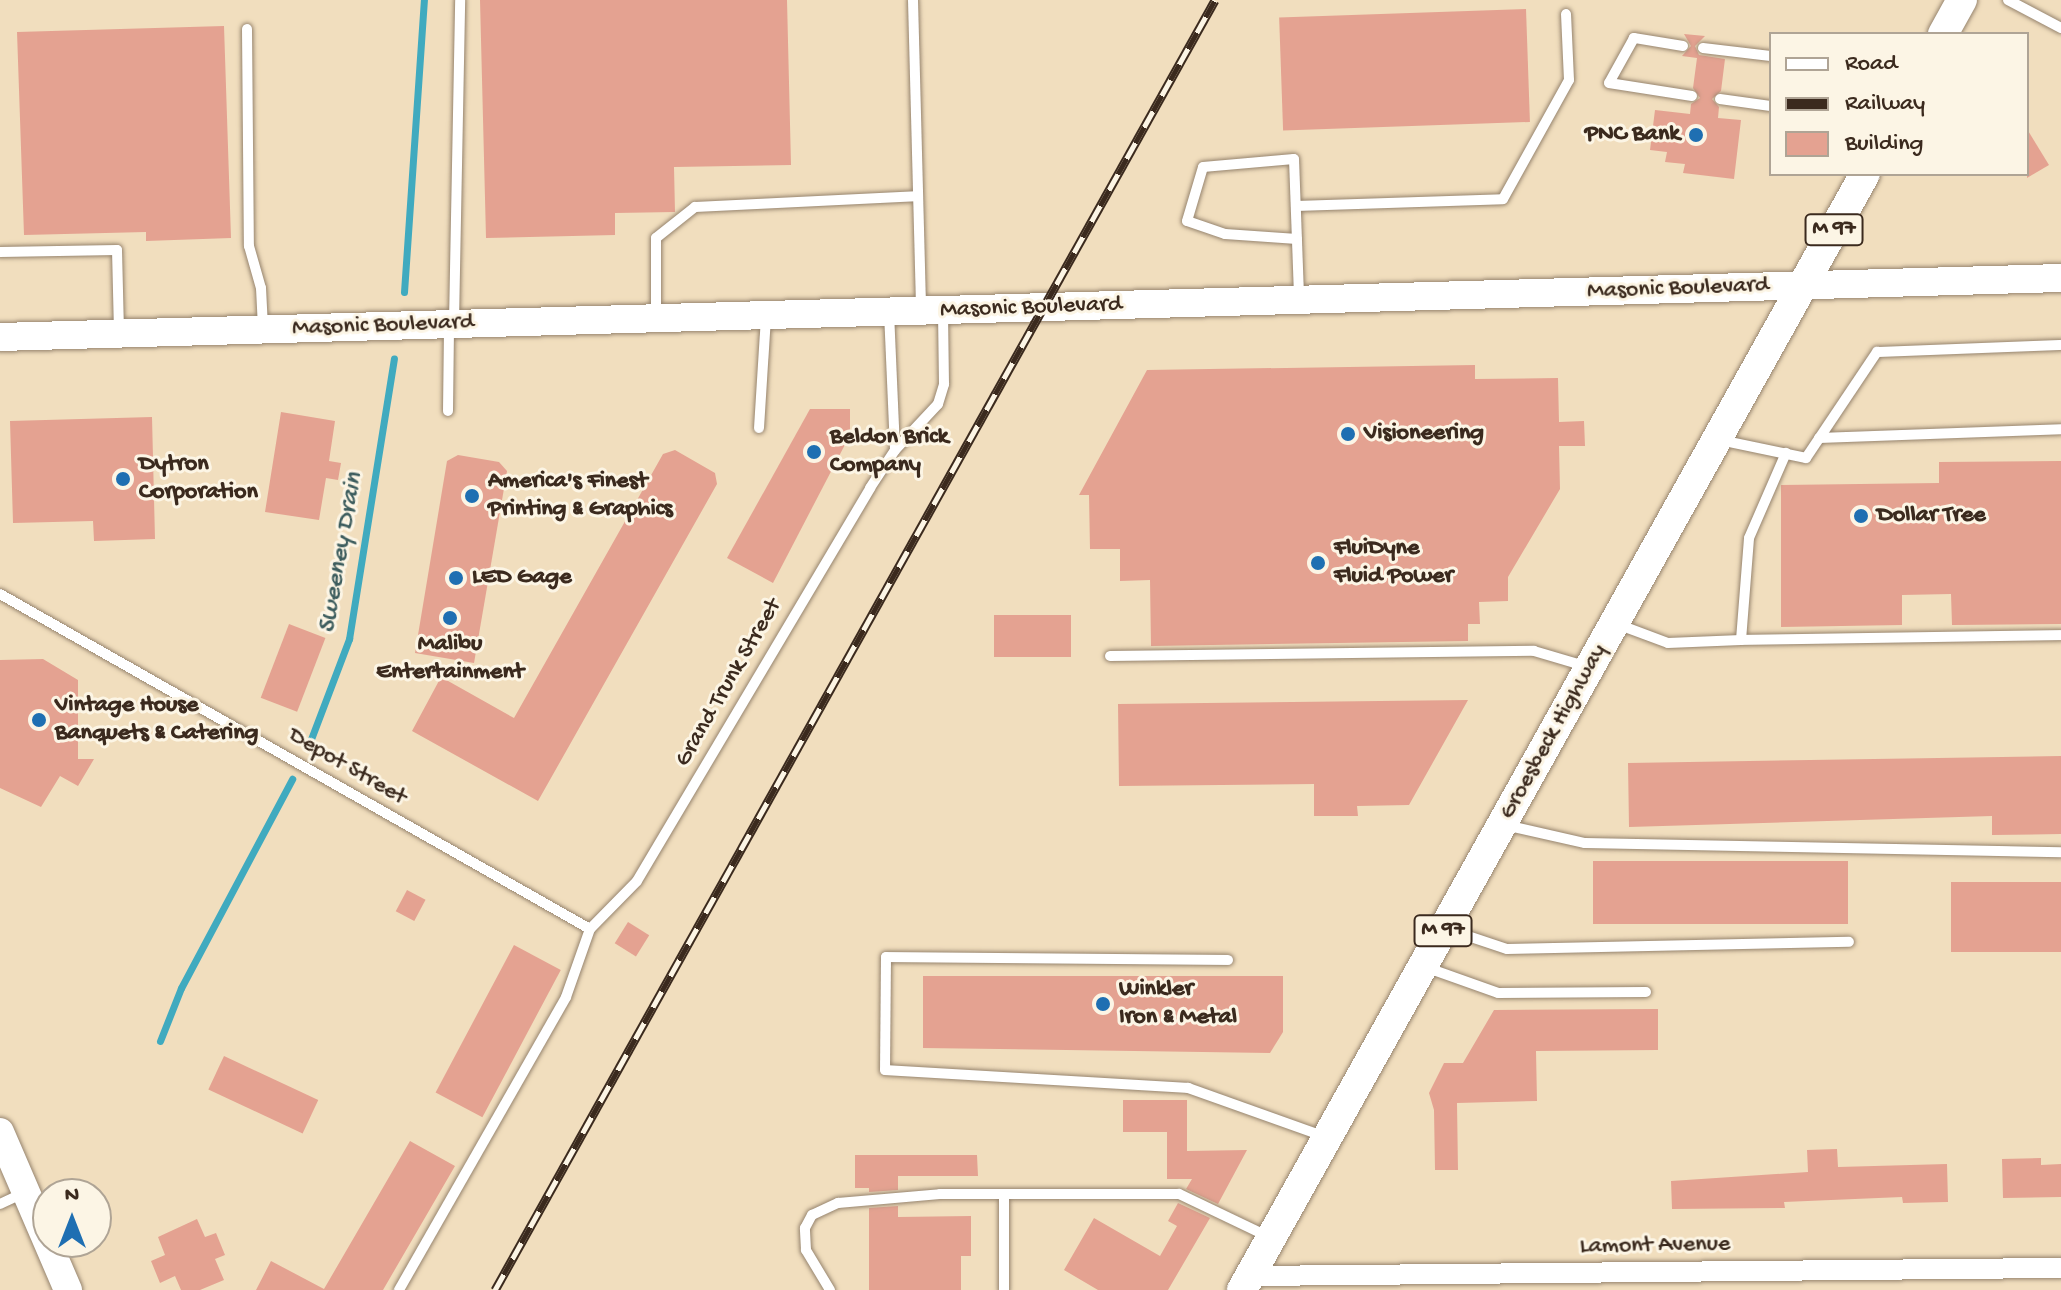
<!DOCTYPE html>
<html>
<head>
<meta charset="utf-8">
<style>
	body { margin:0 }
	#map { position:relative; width:2061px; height:1290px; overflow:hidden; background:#f1debe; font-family:"Gochi Hand",sans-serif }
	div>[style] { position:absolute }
	.stream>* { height:7px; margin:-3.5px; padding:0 3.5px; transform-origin:3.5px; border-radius:3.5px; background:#40aabf }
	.building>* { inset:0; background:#e4a291; transform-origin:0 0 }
	.roads { filter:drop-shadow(0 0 2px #96846e) drop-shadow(0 0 2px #96846e) }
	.lane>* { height:10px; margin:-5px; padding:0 5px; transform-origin:5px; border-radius:5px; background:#fff }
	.street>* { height:20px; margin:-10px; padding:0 10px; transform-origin:10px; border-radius:10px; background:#fff }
	.secondary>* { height:28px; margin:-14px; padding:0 14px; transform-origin:14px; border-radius:14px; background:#fff }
	.primary>* { height:30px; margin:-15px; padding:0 15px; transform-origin:15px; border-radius:15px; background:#fff }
	.rail>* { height:9px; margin-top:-4.5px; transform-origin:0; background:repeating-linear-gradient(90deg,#fcf5e5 0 18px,#3b2a1e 0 36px); box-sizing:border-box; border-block:2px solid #3b2a1e }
	.dots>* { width:22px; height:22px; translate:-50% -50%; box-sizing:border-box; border:4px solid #fcf5e5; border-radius:50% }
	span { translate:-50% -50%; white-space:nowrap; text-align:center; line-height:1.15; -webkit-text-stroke:6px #fcf5e5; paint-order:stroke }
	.shield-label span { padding:2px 6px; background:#fcf5e5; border:2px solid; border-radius:6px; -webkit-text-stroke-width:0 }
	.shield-label { font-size:22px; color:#3b2a1e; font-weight:700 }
	.poi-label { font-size:24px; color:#3b2a1e; font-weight:700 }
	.right { translate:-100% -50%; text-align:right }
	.left { translate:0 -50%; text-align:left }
	.street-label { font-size:24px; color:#3b2a1e }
	.water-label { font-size:26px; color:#3d5d5e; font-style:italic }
	.legend { position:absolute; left:1769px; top:32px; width:260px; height:144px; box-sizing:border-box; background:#fcf5e5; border:2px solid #afa495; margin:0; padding:10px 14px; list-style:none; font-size:24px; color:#3b2a1e }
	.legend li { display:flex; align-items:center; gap:16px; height:40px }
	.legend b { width:40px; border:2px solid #afa495 }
	.north { position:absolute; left:32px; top:1178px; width:80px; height:80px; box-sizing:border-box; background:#fcf5e5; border:2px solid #afa495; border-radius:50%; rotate:0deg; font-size:22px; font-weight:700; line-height:32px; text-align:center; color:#3b2a1e }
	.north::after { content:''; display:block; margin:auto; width:28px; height:36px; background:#1f6fb2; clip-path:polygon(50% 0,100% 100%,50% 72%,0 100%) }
</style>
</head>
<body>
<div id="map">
	<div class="stream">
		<i style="left:404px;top:292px;width:293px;rotate:-86.1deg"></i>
		<i style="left:308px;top:747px;width:116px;rotate:-69.2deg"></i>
		<i style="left:349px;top:639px;width:284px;rotate:-80.9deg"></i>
		<i style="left:160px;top:1041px;width:57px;rotate:-68.4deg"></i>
		<i style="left:181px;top:988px;width:237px;rotate:-62deg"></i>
	</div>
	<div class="building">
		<i style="clip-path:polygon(480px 0,787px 0,791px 165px,674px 167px,675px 212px,615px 213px,615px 235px,486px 238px)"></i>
		<i style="left:1526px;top:9px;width:113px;height:247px;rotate:88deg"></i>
		<i style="clip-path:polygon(224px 26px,231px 238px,146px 241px,146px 232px,24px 235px,17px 32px)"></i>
		<i style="clip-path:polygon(1684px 34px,1705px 36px,1695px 46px,1699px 55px,1725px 59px,1721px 91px,1712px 99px,1719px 107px,1718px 118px,1741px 120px,1734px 179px,1683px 173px,1685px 164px,1665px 162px,1667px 152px,1650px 150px,1655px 110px,1690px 114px,1691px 104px,1700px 98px,1693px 88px,1697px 58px,1682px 56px,1691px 46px)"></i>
		<i style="clip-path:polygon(2027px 129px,2049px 165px,2027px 178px)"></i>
		<i style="clip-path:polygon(1475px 365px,1475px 379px,1558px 378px,1559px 422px,1584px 421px,1585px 446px,1559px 446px,1560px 489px,1508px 577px,1508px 601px,1479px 602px,1480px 624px,1468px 624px,1468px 641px,1151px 646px,1150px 580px,1120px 581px,1120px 549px,1090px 549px,1089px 495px,1079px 495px,1147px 370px)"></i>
		<i style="clip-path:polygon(810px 409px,850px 409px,850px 435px,773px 583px,727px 558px)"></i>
		<i style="clip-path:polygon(281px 412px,335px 421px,329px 461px,341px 463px,338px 480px,326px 478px,319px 520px,265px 512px)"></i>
		<i style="clip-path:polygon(152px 417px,155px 539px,94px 541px,93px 521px,13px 523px,10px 421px)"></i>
		<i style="clip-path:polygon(675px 450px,715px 473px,717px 484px,538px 801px,412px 731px,441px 677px,514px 718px,663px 454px)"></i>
		<i style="clip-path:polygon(458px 455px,499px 462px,507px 471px,474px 663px,415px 653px,447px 461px)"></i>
		<i style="clip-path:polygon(2061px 461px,2061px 624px,1952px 625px,1951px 594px,1902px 595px,1902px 625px,1781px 627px,1781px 485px,1939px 483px,1939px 462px)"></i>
		<i style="left:1071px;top:615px;width:42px;height:77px;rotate:90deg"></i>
		<i style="left:289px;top:624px;width:39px;height:79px;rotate:21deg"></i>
		<i style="clip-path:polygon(43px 659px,78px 680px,78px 759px,94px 759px,78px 786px,60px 776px,41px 807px,0 788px,0 660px)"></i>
		<i style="clip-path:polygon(1468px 700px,1409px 805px,1357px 806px,1358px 816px,1314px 816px,1314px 784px,1119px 786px,1118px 704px)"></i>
		<i style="clip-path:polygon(2061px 756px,2061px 834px,1992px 835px,1992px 816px,1629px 827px,1628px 763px)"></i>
		<i style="left:1848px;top:861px;width:63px;height:255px;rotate:90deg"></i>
		<i style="left:2061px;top:882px;width:70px;height:110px;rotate:90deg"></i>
		<i style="left:407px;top:890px;width:21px;height:24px;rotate:28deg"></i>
		<i style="left:628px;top:922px;width:25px;height:25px;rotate:32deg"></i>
		<i style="left:514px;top:945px;width:53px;height:167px;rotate:28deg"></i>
		<i style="clip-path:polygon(923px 976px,1283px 976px,1283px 1032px,1270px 1053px,923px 1048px)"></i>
		<i style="clip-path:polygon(1658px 1009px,1658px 1050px,1536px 1051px,1537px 1101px,1457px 1103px,1458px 1170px,1435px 1170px,1434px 1110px,1429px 1093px,1444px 1063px,1463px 1063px,1494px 1010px)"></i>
		<i style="left:224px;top:1056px;width:104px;height:37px;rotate:25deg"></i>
		<i style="clip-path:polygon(1123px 1100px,1187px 1100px,1187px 1151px,1247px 1150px,1218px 1204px,1186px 1189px,1192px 1179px,1167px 1179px,1167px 1132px,1123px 1132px)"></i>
		<i style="clip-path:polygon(410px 1141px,455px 1166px,383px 1290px,256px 1290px,271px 1261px,324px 1289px)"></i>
		<i style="clip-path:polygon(1837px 1149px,1838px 1167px,1947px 1164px,1948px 1202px,1903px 1203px,1902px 1197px,1784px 1202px,1785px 1208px,1672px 1209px,1671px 1181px,1808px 1172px,1807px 1150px)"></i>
		<i style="clip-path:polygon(855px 1155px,977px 1155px,978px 1176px,898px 1176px,898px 1190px,869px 1192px,869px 1188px,855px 1188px)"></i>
		<i style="clip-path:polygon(2041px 1158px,2041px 1165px,2061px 1164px,2061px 1197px,2003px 1198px,2002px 1159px)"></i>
		<i style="clip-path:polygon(1178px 1203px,1210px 1218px,1168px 1290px,1098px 1290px,1064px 1270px,1094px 1218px,1160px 1256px,1177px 1226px,1168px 1221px)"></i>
		<i style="clip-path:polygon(898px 1206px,898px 1217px,971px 1216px,971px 1256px,961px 1256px,961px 1290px,869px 1290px,869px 1208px)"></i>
		<i style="clip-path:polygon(197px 1219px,205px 1237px,216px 1233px,225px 1255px,215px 1259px,224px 1280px,200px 1290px,181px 1290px,175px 1276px,160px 1283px,151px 1261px,165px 1255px,158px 1237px)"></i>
	</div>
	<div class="roads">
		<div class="lane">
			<i style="left:913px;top:0;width:310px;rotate:88.5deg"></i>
			<i style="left:2008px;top:0;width:60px;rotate:27.8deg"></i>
			<i style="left:247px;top:29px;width:217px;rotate:89.5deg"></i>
			<i style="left:249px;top:246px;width:44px;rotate:74.1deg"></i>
			<i style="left:261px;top:288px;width:40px;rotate:87.1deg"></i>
			<i style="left:1683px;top:46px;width:50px;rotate:-170.7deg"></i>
			<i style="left:1634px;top:38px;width:51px;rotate:119.1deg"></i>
			<i style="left:1609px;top:83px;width:84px;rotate:8.9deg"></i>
			<i style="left:1703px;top:48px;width:68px;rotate:6.7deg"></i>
			<i style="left:1720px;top:99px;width:51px;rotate:7.8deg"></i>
			<i style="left:1296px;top:206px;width:207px;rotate:-1.9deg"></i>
			<i style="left:1503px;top:199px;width:136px;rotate:-61deg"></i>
			<i style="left:1569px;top:80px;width:66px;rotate:-92.6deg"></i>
			<i style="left:1297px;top:239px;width:72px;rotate:-176deg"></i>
			<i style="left:1225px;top:234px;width:40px;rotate:-161.1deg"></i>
			<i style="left:1187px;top:221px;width:56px;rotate:-73.5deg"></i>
			<i style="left:1203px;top:167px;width:91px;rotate:-5deg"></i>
			<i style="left:1294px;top:159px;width:139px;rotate:87.9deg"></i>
			<i style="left:0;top:252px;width:117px;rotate:-1deg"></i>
			<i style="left:117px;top:250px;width:80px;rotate:88.6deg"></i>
			<i style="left:889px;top:312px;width:138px;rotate:87.5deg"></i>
			<i style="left:656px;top:316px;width:78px;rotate:-90deg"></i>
			<i style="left:656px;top:238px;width:50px;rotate:-38.5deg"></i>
			<i style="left:695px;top:207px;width:221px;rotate:-2.8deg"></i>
			<i style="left:454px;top:322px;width:322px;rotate:-88.9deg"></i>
			<i style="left:448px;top:411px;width:84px;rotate:-89.3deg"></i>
			<i style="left:759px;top:428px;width:110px;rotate:-86.4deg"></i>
			<i style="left:1819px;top:438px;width:242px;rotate:-2.1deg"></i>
			<i style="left:1720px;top:440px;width:88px;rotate:11.8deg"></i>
			<i style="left:1806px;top:458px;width:128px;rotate:-56.2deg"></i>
			<i style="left:1877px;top:352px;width:184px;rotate:-2.2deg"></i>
			<i style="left:0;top:594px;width:678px;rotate:29.59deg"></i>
			<i style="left:1617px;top:624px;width:54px;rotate:20.4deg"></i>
			<i style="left:1668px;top:643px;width:73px;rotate:-2.4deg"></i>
			<i style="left:1741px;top:640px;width:102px;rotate:-85.5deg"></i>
			<i style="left:1749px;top:538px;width:93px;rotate:-66.5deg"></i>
			<i style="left:1741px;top:640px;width:320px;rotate:-0.9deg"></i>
			<i style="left:1110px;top:656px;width:424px;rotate:-0.7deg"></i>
			<i style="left:1534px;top:651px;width:53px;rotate:16.4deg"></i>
			<i style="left:1505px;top:825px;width:82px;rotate:12.7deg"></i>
			<i style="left:1585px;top:843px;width:476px;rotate:1.1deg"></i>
			<i style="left:1447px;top:929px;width:63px;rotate:18.4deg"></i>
			<i style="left:1507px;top:949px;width:342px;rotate:-1.2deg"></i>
			<i style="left:1228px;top:960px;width:342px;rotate:-179.5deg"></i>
			<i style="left:886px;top:957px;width:113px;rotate:90.5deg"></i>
			<i style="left:885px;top:1070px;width:304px;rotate:3.4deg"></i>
			<i style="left:1188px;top:1088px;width:143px;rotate:19.6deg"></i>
			<i style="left:1425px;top:967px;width:77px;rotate:19.6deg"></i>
			<i style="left:1498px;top:993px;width:148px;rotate:-0.4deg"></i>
			<i style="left:1004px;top:1194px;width:96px;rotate:90deg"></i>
			<i style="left:0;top:1204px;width:26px;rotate:-25deg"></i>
			<i style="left:399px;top:1290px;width:337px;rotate:-60.3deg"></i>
			<i style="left:566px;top:997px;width:72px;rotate:-70.6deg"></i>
			<i style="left:590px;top:929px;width:67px;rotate:-45.6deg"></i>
			<i style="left:637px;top:881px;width:457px;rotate:-59.3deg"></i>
			<i style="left:870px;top:488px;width:45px;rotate:-56.7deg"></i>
			<i style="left:895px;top:450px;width:63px;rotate:-46.9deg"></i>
			<i style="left:938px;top:404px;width:21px;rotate:-73deg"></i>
			<i style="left:944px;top:384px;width:70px;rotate:-90.8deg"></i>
			<i style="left:830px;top:1290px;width:47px;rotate:-121deg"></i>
			<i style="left:806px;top:1250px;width:22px;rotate:-93deg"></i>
			<i style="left:805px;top:1228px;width:15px;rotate:-62deg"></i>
			<i style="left:812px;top:1215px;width:29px;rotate:-25deg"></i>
			<i style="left:838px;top:1203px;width:102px;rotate:-5deg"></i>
			<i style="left:940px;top:1194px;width:239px"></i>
			<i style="left:1179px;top:1194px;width:100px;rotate:25.5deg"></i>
		</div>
		<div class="street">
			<i style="left:1250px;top:1276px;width:811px;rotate:-0.57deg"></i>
		</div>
		<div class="secondary">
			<i style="left:0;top:337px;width:2062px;rotate:-1.64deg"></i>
			<i style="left:0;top:1132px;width:172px;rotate:66.7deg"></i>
		</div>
		<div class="primary">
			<i style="left:1943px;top:34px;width:39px;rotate:-61deg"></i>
			<i style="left:1242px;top:1290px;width:1278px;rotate:-60.83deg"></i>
		</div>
	</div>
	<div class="rail">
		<i style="left:495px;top:1290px;width:1477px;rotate:-60.83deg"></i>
	</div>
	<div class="dots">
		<i style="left:1696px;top:135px;background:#1f6fb2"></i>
		<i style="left:1348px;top:434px;background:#1f6fb2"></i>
		<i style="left:814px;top:452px;background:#1f6fb2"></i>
		<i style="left:123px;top:479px;background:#1f6fb2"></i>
		<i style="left:472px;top:496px;background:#1f6fb2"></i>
		<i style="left:1861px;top:516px;background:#1f6fb2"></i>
		<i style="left:1318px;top:563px;background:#1f6fb2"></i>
		<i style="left:456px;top:578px;background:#1f6fb2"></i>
		<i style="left:450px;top:618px;background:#1f6fb2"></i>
		<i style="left:39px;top:720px;background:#1f6fb2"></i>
		<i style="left:1103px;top:1004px;background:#1f6fb2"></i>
	</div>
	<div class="shield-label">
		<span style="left:1834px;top:230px">M 97</span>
		<span style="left:1443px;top:931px">M 97</span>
	</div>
	<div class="poi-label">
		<span class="right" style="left:1680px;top:135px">PNC Bank</span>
		<span class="left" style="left:1364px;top:434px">Visioneering</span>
		<span class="left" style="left:830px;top:452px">Beldon Brick<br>Company</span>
		<span class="left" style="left:139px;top:479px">Dytron<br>Corporation</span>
		<span class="left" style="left:488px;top:496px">America's Finest<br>Printing &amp; Graphics</span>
		<span class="left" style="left:1877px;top:516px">Dollar Tree</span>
		<span class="left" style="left:1334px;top:563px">FluiDyne<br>Fluid Power</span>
		<span class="left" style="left:472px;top:578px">LED Gage</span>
		<span style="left:450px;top:659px">Malibu<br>Entertainment</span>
		<span class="left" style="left:55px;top:720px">Vintage House<br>Banquets &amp; Catering</span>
		<span class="left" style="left:1119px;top:1004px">Winkler<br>Iron &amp; Metal</span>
	</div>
	<div class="street-label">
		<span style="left:1678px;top:289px;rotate:-2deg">Masonic Boulevard</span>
		<span style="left:1031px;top:308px;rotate:-2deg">Masonic Boulevard</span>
		<span style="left:383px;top:326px;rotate:-2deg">Masonic Boulevard</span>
		<span style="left:729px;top:683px;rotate:-60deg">Grand Trunk Street</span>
		<span style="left:1554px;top:732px;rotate:-61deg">Groesbeck Highway</span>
		<span style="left:347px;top:767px;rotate:30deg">Depot Street</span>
		<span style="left:1655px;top:1246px;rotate:-1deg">Lamont Avenue</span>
	</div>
	<div class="water-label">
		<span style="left:342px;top:553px;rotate:-80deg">Sweeney Drain</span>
	</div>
	<ul class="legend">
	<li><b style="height:10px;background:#fff"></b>Road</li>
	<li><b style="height:10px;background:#3b2a1e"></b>Railway</li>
	<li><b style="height:22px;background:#e4a291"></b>Building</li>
	</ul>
	<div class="north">N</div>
</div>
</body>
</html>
